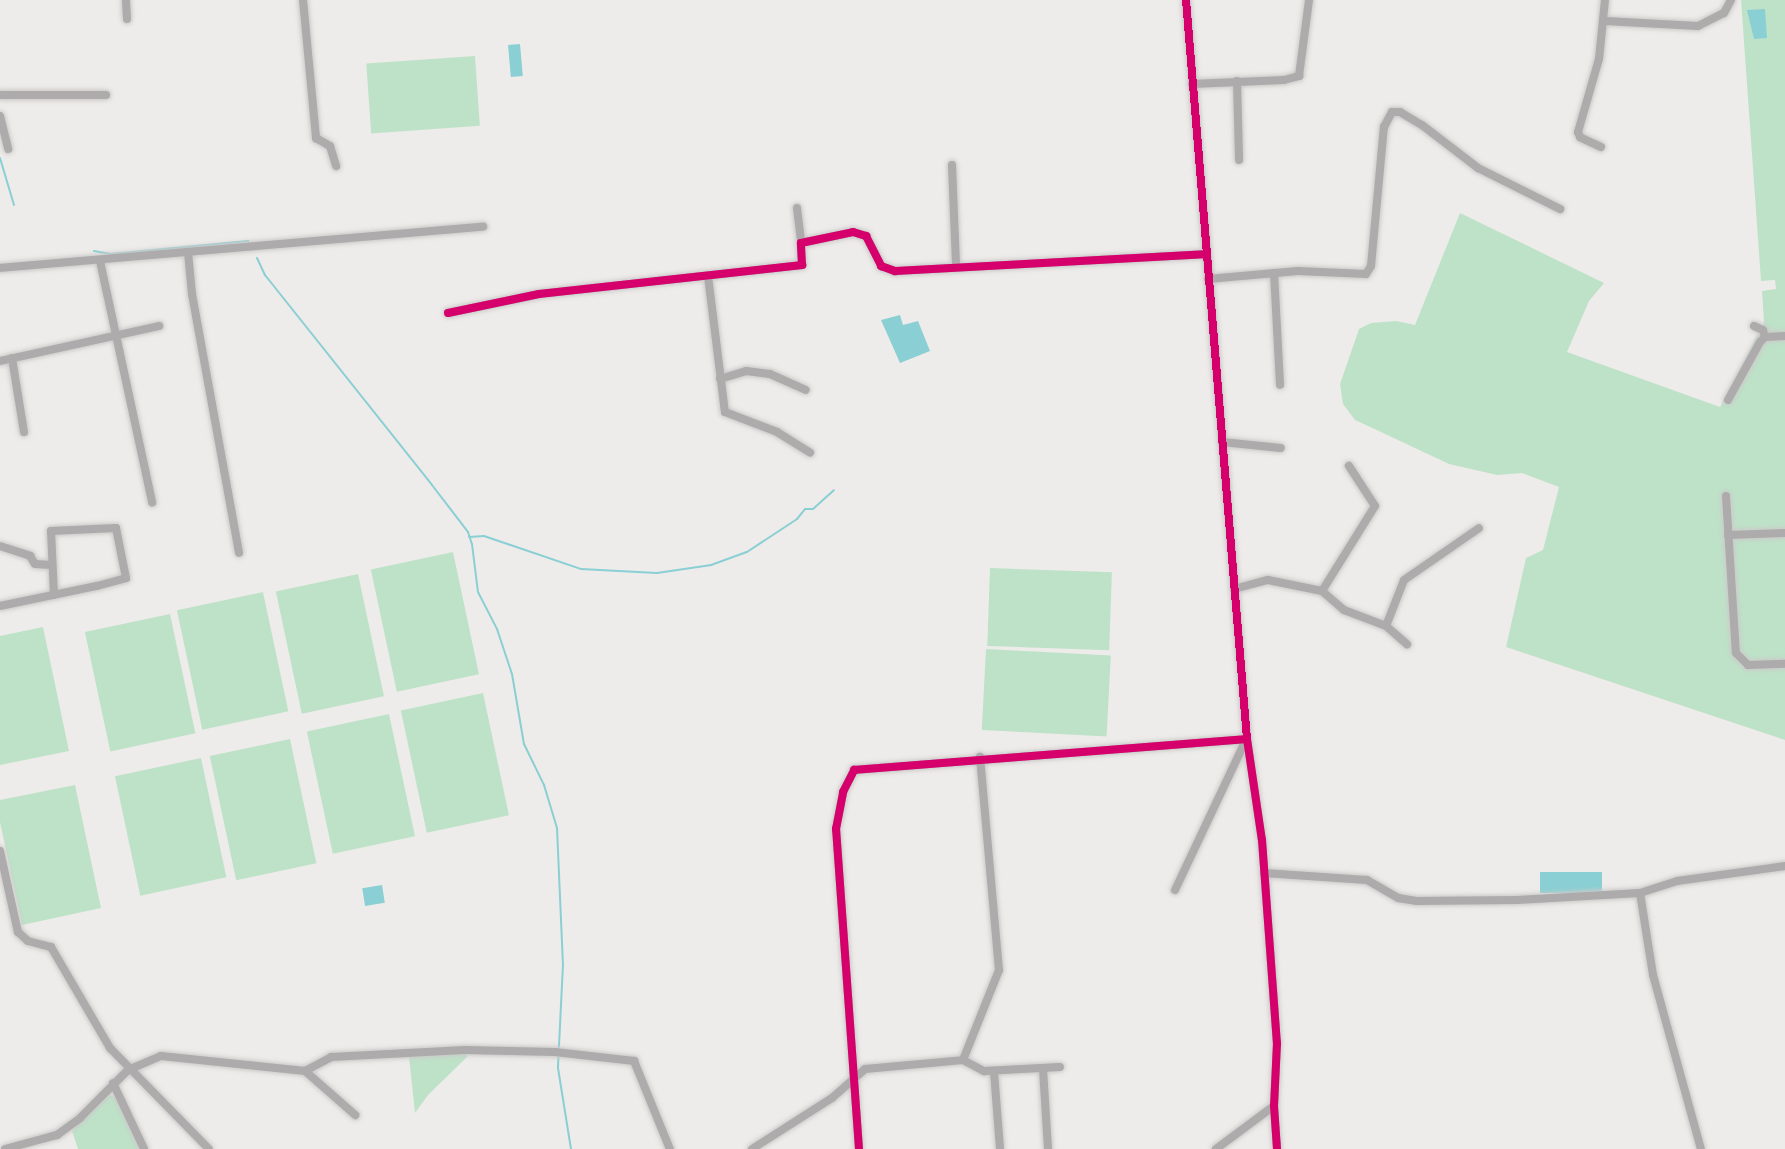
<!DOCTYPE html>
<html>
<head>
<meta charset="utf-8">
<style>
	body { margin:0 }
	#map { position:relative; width:1785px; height:1149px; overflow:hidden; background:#eeecea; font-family:"Asap Condensed",sans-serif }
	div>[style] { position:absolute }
	.green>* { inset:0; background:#bee2c8; transform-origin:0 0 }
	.water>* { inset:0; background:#8acfd3; transform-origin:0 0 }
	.stream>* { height:2px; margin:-1px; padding:0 1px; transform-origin:1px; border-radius:1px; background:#8acfd3 }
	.roads { filter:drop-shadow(0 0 2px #cbcac9) drop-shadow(0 0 2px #cbcac9) }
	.minor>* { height:8px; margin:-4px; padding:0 4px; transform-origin:4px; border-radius:4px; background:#adabab }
	.cycleway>* { height:8px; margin:-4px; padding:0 4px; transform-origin:4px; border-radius:4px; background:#d6006c }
	span { translate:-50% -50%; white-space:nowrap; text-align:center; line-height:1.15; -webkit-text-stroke:5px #efebe9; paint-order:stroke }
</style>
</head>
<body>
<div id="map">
	<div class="green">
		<i style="clip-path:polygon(1741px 0,1785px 0,1785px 740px,1506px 647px,1526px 558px,1543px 550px,1559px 487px,1522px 473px,1497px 475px,1449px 464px,1366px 425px,1355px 420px,1343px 404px,1340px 384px,1359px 329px,1371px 323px,1396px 321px,1415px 325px,1460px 213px,1604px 283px,1589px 301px,1567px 352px,1720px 407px,1764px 322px,1762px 291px,1776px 289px,1775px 280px,1761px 281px)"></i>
		<i style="left:475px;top:56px;width:70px;height:109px;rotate:86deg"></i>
		<i style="left:453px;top:552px;width:125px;height:84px;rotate:78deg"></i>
		<i style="left:990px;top:568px;width:122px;height:78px;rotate:2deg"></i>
		<i style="left:358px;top:574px;width:125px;height:84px;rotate:78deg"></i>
		<i style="left:263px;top:592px;width:122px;height:88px;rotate:78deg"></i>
		<i style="left:170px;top:614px;width:122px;height:87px;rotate:78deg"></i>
		<i style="clip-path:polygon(43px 627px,69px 751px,0 765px,0 636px)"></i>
		<i style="left:986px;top:649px;width:125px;height:81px;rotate:3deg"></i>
		<i style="left:483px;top:693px;width:125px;height:84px;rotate:78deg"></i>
		<i style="left:389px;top:714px;width:125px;height:84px;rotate:78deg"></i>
		<i style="left:290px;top:739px;width:127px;height:82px;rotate:78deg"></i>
		<i style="left:201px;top:758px;width:122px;height:88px;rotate:78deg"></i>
		<i style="clip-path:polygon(75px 785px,101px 908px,22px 925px,0 822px,0 800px)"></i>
		<i style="clip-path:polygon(467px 1054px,467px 1057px,428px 1095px,415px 1113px,409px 1057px)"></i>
		<i style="clip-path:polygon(109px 1095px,115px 1097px,131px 1125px,139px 1149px,78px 1149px,72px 1131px)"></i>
	</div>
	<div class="water">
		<i style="clip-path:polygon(1765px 9px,1767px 38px,1754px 39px,1747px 10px)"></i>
		<i style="left:520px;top:44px;width:32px;height:12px;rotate:85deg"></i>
		<i style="clip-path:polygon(900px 315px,903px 325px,918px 321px,930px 351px,900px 363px,881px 320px)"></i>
		<i style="left:1602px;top:872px;width:21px;height:62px;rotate:90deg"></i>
		<i style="left:382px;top:885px;width:18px;height:20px;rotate:81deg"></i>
	</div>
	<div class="stream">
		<i style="left:0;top:158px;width:49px;rotate:73.4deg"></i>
		<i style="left:94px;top:251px;width:17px;rotate:10deg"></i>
		<i style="left:111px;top:254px;width:138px;rotate:-5.4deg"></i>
		<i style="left:257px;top:258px;width:19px;rotate:65deg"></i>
		<i style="left:265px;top:275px;width:268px;rotate:51.5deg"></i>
		<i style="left:432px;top:485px;width:59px;rotate:52.5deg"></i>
		<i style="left:468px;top:532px;width:13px;rotate:72deg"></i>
		<i style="left:472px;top:544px;width:48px;rotate:82.9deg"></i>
		<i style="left:478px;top:592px;width:42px;rotate:62.8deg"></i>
		<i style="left:497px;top:629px;width:47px;rotate:71.6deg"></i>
		<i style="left:512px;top:674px;width:71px;rotate:80.3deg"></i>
		<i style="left:524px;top:744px;width:46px;rotate:64deg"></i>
		<i style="left:544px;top:785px;width:45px;rotate:73.2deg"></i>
		<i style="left:557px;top:828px;width:136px;rotate:87.5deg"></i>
		<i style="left:563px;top:964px;width:104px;rotate:92.8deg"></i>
		<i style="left:558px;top:1068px;width:82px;rotate:80.9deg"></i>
		<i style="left:469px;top:537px;width:15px;rotate:-4deg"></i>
		<i style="left:484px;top:536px;width:102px;rotate:18.8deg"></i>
		<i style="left:581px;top:569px;width:76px;rotate:3deg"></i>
		<i style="left:657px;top:573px;width:55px;rotate:-8.4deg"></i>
		<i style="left:711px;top:565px;width:38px;rotate:-20deg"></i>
		<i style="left:747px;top:552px;width:60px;rotate:-33.4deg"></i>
		<i style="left:797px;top:519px;width:13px;rotate:-51deg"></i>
		<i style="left:805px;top:509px;width:8px"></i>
		<i style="left:813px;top:509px;width:28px;rotate:-42deg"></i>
	</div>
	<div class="roads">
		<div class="minor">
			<i style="left:126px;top:0;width:19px;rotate:87deg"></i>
			<i style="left:303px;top:0;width:139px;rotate:84.6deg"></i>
			<i style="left:316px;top:138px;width:16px;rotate:30deg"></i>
			<i style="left:330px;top:146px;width:21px;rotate:73deg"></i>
			<i style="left:1186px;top:0;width:742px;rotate:85.28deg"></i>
			<i style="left:1247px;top:739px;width:102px;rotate:81.6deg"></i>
			<i style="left:1262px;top:840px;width:204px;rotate:85.8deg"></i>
			<i style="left:1277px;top:1043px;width:63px;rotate:92.7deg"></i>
			<i style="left:1274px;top:1106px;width:43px;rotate:86deg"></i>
			<i style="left:1605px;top:21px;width:93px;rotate:3.1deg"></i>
			<i style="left:1698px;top:26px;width:29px;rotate:-27deg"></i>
			<i style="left:1724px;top:13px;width:15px;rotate:-62deg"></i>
			<i style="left:1237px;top:81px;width:79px;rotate:88.5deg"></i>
			<i style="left:1192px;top:84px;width:92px;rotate:-2.5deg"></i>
			<i style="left:1284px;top:80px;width:16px;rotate:-15deg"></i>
			<i style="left:1299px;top:76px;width:77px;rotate:-82.5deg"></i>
			<i style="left:0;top:95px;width:106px"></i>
			<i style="left:0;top:116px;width:34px;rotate:76deg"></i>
			<i style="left:1601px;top:147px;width:23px;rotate:-155deg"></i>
			<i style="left:1580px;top:137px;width:5px;rotate:-112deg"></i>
			<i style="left:1578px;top:132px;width:76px;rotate:-74deg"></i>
			<i style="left:1599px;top:59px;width:59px;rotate:-84.2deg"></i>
			<i style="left:952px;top:165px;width:101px;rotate:87.7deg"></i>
			<i style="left:797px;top:208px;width:35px;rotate:83deg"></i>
			<i style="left:188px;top:252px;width:42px;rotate:84.6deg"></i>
			<i style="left:192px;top:294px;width:263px;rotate:79.7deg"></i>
			<i style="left:100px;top:261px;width:247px;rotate:77.8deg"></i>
			<i style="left:0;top:268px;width:485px;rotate:-4.9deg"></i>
			<i style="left:1274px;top:273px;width:112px;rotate:86.9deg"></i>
			<i style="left:708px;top:276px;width:137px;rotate:82.9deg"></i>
			<i style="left:725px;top:412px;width:56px;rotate:21deg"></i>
			<i style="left:777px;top:432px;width:39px;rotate:32deg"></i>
			<i style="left:1208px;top:279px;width:90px;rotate:-5.1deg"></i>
			<i style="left:1298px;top:271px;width:68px;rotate:2.5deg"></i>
			<i style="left:1366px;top:274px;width:9px;rotate:-58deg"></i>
			<i style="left:1371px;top:266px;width:140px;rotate:-84.7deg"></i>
			<i style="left:1384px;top:127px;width:17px;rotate:-62deg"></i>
			<i style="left:1392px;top:112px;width:8px"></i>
			<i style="left:1400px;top:112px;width:26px;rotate:31deg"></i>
			<i style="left:1422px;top:125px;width:71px;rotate:37.5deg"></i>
			<i style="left:1478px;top:168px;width:92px;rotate:26.6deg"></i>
			<i style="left:448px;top:313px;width:93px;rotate:-11.8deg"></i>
			<i style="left:539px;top:294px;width:265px;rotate:-6.3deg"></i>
			<i style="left:802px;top:265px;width:22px;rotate:-93deg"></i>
			<i style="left:801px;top:243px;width:53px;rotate:-11.9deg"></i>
			<i style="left:853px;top:232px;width:14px;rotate:17deg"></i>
			<i style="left:866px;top:236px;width:34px;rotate:63deg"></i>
			<i style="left:881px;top:266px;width:15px;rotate:20deg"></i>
			<i style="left:895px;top:271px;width:310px;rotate:-3.1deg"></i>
			<i style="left:1754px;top:326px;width:10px;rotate:24deg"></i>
			<i style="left:1763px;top:330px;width:7px;rotate:74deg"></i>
			<i style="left:12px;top:358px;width:75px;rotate:80.8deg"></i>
			<i style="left:0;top:361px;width:163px;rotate:-12.4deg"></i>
			<i style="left:720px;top:379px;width:27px;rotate:-17deg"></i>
			<i style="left:746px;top:371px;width:24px;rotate:7deg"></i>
			<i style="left:770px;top:374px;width:39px;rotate:24deg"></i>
			<i style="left:1728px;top:400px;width:66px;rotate:-61.1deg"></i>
			<i style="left:1760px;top:342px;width:7px;rotate:-45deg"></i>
			<i style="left:1765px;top:337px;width:20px;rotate:-3deg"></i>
			<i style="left:1222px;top:442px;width:59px;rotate:5.8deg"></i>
			<i style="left:1726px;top:496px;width:157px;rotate:86.4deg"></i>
			<i style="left:1736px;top:653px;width:17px;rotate:45deg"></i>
			<i style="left:1748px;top:665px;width:37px;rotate:-2deg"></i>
			<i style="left:1728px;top:535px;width:57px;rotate:-2deg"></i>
			<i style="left:0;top:546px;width:32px;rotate:18deg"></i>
			<i style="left:30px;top:556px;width:9px;rotate:58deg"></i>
			<i style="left:35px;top:564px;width:17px;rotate:3deg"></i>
			<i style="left:1234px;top:589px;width:35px;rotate:-15deg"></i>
			<i style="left:1268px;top:580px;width:55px;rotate:11.5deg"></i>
			<i style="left:1322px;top:591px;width:29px;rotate:41deg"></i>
			<i style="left:1344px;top:610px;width:45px;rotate:20.9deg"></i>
			<i style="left:1386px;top:626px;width:28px;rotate:41deg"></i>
			<i style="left:1322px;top:591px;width:100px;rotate:-58.1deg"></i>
			<i style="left:1375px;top:506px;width:48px;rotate:-123deg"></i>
			<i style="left:0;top:606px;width:99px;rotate:-11.7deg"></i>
			<i style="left:97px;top:586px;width:30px;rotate:-15deg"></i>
			<i style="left:126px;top:578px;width:51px;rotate:-101.3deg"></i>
			<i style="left:116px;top:528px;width:65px;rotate:177.4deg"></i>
			<i style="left:51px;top:531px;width:64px;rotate:87.3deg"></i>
			<i style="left:1386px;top:626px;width:49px;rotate:-68.6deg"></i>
			<i style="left:1404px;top:580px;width:91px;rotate:-34.7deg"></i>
			<i style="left:0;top:851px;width:83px;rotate:77.5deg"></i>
			<i style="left:18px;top:932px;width:13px;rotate:42deg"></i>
			<i style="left:28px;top:941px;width:24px;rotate:15deg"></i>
			<i style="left:51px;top:947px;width:117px;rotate:59.7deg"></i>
			<i style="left:110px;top:1048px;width:141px;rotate:45.6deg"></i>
			<i style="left:1264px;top:873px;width:103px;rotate:3.9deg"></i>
			<i style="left:1367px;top:880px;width:36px;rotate:30deg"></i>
			<i style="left:1398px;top:898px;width:19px;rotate:9deg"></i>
			<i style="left:1417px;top:901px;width:100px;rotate:-0.6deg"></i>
			<i style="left:1517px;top:900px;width:123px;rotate:-3.3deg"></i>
			<i style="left:1640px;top:893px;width:39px;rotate:-18deg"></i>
			<i style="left:1677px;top:881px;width:109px;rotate:-7.9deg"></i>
			<i style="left:1175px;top:890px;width:166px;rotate:-64.7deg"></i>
			<i style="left:1640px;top:893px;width:83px;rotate:81deg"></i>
			<i style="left:1653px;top:975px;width:180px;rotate:74.6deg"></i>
			<i style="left:963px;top:1060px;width:97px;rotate:-68.2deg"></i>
			<i style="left:999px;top:970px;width:214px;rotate:-95.1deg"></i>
			<i style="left:1043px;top:1069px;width:80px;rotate:86.4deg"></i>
			<i style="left:305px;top:1071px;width:67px;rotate:41.3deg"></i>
			<i style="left:994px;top:1072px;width:77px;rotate:85.5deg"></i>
			<i style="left:113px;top:1083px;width:73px;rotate:64.8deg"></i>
			<i style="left:5px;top:1149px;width:54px;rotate:-15.1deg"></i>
			<i style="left:57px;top:1135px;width:29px;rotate:-36deg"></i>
			<i style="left:80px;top:1118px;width:68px;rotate:-45deg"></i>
			<i style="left:128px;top:1070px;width:36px;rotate:-23deg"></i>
			<i style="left:161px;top:1056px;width:145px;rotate:5.9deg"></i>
			<i style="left:305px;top:1071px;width:30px;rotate:-28deg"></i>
			<i style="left:331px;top:1057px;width:134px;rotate:-3deg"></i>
			<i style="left:465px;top:1050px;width:90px;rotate:1.3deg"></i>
			<i style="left:555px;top:1052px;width:80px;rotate:6.5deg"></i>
			<i style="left:634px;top:1061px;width:95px;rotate:67.8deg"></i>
			<i style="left:752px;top:1149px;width:95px;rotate:-32.5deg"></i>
			<i style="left:832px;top:1098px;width:44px;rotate:-41.3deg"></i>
			<i style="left:865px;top:1069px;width:98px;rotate:-5.2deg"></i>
			<i style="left:963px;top:1060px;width:24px;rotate:28deg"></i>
			<i style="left:984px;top:1071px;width:76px;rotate:-3deg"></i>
			<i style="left:859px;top:1149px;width:321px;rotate:-94.1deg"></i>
			<i style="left:836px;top:829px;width:38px;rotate:-79deg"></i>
			<i style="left:843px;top:792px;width:25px;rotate:-63deg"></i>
			<i style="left:854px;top:770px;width:394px;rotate:-4.5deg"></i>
			<i style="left:1216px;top:1149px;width:72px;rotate:-36.6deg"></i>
		</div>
	</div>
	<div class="cycleway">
		<i style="left:1186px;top:0;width:742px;rotate:85.28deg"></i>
		<i style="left:1247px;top:739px;width:102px;rotate:81.6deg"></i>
		<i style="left:1262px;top:840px;width:204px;rotate:85.8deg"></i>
		<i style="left:1277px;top:1043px;width:63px;rotate:92.7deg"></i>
		<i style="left:1274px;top:1106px;width:43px;rotate:86deg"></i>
		<i style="left:448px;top:313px;width:93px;rotate:-11.8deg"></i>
		<i style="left:539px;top:294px;width:265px;rotate:-6.3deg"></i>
		<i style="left:802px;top:265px;width:22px;rotate:-93deg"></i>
		<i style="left:801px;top:243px;width:53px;rotate:-11.9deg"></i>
		<i style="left:853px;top:232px;width:14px;rotate:17deg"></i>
		<i style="left:866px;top:236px;width:34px;rotate:63deg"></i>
		<i style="left:881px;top:266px;width:15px;rotate:20deg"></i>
		<i style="left:895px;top:271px;width:310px;rotate:-3.1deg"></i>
		<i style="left:859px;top:1149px;width:321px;rotate:-94.1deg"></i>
		<i style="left:836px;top:829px;width:38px;rotate:-79deg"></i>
		<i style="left:843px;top:792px;width:25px;rotate:-63deg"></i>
		<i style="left:854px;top:770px;width:394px;rotate:-4.5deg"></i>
	</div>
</div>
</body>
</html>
